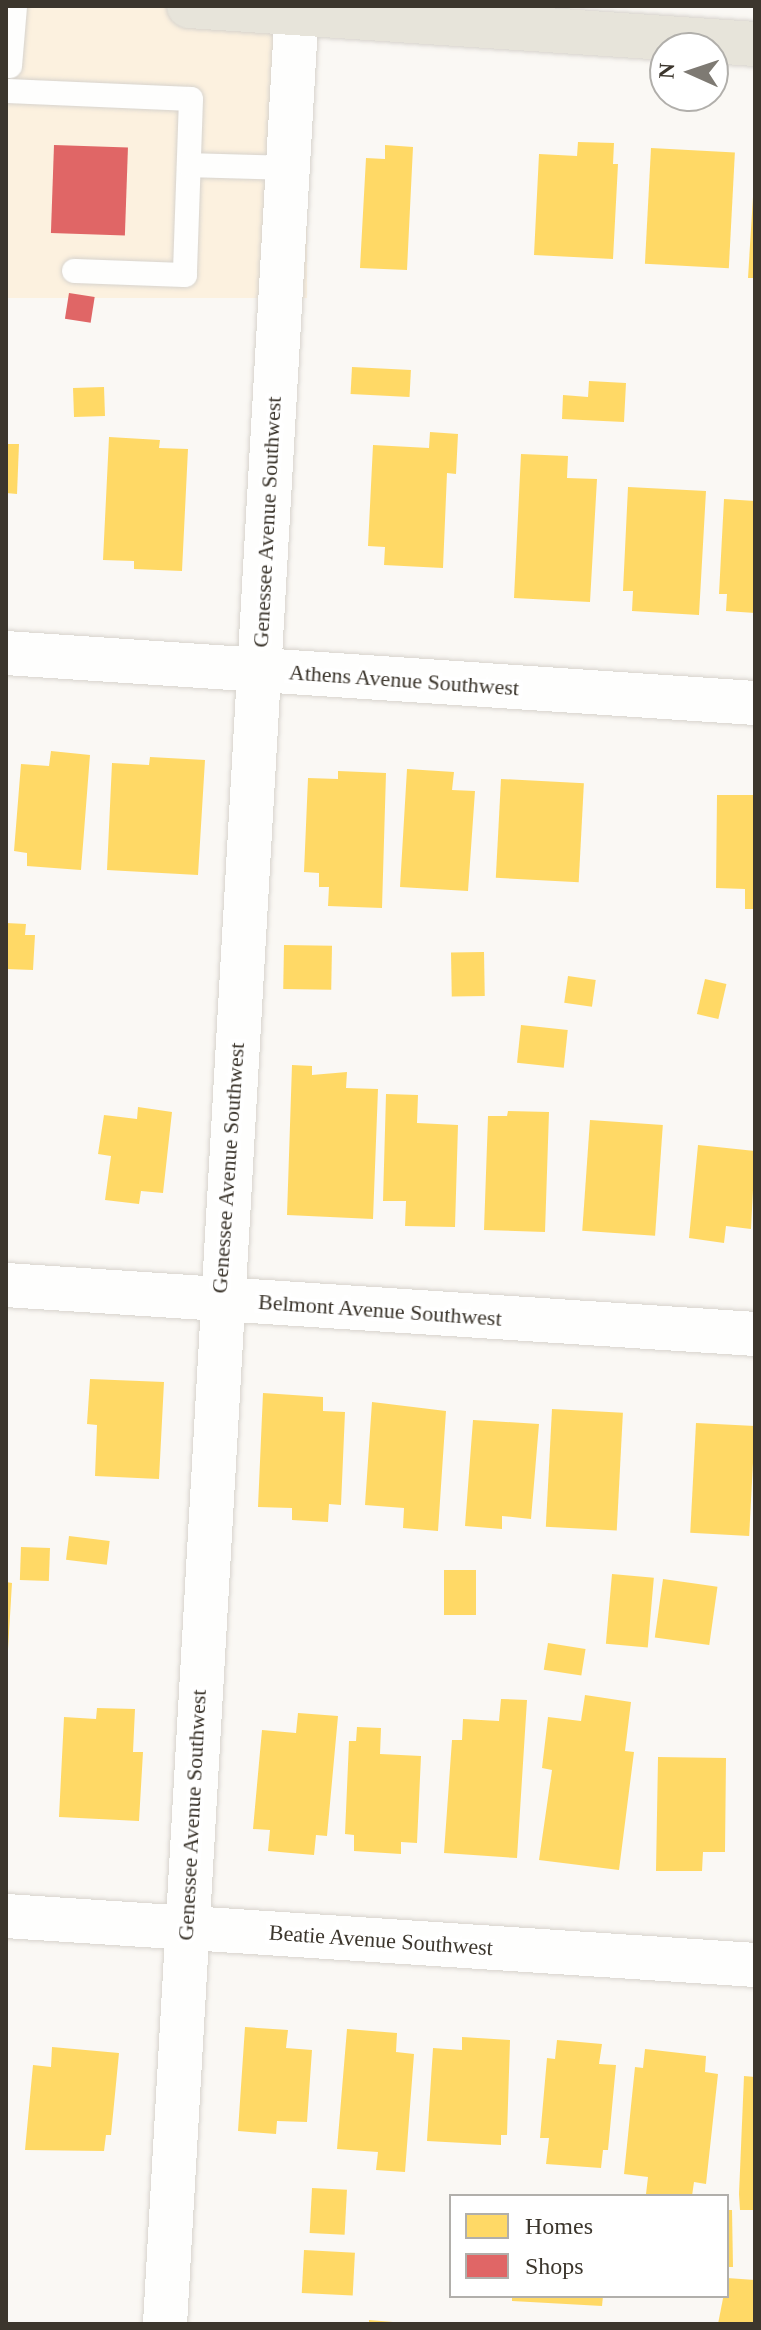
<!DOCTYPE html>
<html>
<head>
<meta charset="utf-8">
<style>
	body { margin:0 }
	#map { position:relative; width:761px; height:2330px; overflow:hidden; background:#faf8f4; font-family:Georgia,serif }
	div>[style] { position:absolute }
	.built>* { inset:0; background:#fcf1df; transform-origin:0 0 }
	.homes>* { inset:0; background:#ffd966; transform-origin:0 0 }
	.shops>* { inset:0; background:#e06666; transform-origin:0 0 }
	.roads { filter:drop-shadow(0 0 2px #d7d3cd) drop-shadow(0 0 2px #d7d3cd) }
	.service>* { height:24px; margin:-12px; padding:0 12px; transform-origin:12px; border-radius:12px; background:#fefefd }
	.minor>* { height:44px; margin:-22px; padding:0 22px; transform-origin:22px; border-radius:22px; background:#fefefd }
	.primary>* { height:44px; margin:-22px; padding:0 22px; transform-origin:22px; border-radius:22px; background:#e7e4da }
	span { translate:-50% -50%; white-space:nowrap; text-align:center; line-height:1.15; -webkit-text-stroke:8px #fff; paint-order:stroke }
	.street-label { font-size:22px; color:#3c362d }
	.frame { position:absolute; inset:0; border:8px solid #3c362d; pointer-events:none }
	.legend { position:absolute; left:449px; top:2194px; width:280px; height:104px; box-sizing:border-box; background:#fff; border:2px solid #b1afab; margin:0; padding:10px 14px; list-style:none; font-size:24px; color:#3c362d }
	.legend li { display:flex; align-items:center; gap:16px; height:40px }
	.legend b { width:40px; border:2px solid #b1afab }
	.north { position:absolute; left:649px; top:32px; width:80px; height:80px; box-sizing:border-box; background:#fff; border:2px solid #b1afab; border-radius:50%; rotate:273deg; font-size:22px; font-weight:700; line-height:32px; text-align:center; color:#3c362d }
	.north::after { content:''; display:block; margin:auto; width:28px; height:36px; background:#7e7a73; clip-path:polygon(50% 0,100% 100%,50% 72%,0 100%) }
</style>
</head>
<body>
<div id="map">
	<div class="built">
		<i style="left:6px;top:6px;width:301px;height:292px"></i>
	</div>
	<div class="homes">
		<i style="clip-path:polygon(578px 142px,614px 143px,613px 164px,618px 164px,613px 259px,534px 255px,539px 154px,577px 156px)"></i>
		<i style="clip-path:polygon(385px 145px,413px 147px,407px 270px,360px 268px,366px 158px,385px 159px)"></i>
		<i style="left:651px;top:148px;width:84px;height:116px;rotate:3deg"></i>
		<i style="clip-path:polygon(753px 197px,755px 197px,755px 278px,748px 278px)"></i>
		<i style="left:352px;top:367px;width:59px;height:27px;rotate:3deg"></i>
		<i style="clip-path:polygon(589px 381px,626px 383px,624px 422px,562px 419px,563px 395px,588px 397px)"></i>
		<i style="left:104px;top:387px;width:29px;height:31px;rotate:88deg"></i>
		<i style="clip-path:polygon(430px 432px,458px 434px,456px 474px,447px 473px,443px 568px,384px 565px,385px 547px,368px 546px,373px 445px,429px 448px)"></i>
		<i style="clip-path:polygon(109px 437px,160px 440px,159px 448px,188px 449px,182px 571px,134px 569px,134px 561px,103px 560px)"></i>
		<i style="clip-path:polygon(6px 444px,19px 444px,17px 494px,6px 493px)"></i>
		<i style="clip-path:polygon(521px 454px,568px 456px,567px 478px,597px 479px,590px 602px,514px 598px)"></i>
		<i style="clip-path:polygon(628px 487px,706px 491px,699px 615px,632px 611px,633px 591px,623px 591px)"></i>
		<i style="clip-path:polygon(724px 499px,755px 501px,755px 613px,726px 611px,727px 594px,719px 594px)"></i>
		<i style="clip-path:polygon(51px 751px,90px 755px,81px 870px,27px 866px,27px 853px,14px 851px,21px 764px,49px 766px)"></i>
		<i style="clip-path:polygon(150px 757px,205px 760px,198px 875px,107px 870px,112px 763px,149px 765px)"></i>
		<i style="clip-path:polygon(407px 769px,454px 772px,452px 790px,475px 791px,468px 891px,400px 887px)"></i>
		<i style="clip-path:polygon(338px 771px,386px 773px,382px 908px,328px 906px,329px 887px,319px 887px,319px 873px,304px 872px,308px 778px,338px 779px)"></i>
		<i style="left:501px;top:779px;width:83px;height:99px;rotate:3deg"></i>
		<i style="clip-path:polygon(717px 795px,755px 795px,755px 909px,745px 909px,745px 889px,716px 888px)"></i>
		<i style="clip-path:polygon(6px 923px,26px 924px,25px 935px,35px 935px,33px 970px,6px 969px)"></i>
		<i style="left:284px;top:945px;width:48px;height:44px;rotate:1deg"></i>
		<i style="left:484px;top:952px;width:44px;height:33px;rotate:89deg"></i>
		<i style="left:568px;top:976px;width:28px;height:27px;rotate:8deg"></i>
		<i style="left:705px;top:979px;width:22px;height:36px;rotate:13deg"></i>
		<i style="left:521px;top:1025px;width:47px;height:38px;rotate:6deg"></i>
		<i style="clip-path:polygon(292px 1065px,312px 1066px,312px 1075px,347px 1072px,346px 1088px,378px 1089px,373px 1219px,287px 1215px)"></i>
		<i style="clip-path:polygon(386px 1094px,418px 1095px,417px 1123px,458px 1125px,455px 1227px,405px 1226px,406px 1201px,383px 1201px)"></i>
		<i style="clip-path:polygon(138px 1107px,172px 1112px,163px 1193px,141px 1191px,139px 1204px,105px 1200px,111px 1156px,98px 1154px,104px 1115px,137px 1119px)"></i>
		<i style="clip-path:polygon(508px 1111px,549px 1112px,545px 1232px,484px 1230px,488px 1116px,507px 1116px)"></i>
		<i style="left:590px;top:1120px;width:73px;height:111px;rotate:4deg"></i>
		<i style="clip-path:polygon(698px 1145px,755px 1151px,751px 1229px,726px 1226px,724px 1243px,689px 1238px)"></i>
		<i style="clip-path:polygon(90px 1379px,164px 1382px,159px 1479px,95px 1476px,97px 1425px,87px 1424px)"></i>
		<i style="clip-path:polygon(263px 1393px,323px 1397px,323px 1411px,345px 1412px,341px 1505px,329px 1504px,328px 1522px,292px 1520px,292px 1508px,258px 1507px)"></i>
		<i style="clip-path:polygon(372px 1402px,446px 1411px,438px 1531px,403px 1528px,404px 1508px,365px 1505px)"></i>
		<i style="left:552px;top:1409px;width:71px;height:118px;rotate:3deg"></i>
		<i style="clip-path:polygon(473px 1420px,539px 1424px,531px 1519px,502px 1516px,502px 1529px,465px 1526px)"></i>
		<i style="left:696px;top:1423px;width:59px;height:110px;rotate:3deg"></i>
		<i style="left:69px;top:1536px;width:41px;height:24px;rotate:7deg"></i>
		<i style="left:21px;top:1547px;width:29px;height:33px;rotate:2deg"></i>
		<i style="left:476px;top:1570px;width:45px;height:32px;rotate:90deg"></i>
		<i style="left:612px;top:1574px;width:42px;height:70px;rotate:5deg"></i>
		<i style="left:663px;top:1579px;width:55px;height:59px;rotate:8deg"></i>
		<i style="clip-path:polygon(6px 1582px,12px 1583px,8px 1649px,6px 1649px)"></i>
		<i style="left:548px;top:1643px;width:38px;height:27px;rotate:9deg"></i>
		<i style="clip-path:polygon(585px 1695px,631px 1702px,625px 1751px,634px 1752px,619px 1870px,539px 1860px,552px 1770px,542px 1768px,548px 1717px,581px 1721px)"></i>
		<i style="clip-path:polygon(501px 1699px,527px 1700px,517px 1858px,444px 1853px,452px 1740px,462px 1740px,463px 1719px,499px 1721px)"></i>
		<i style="clip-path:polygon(97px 1708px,135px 1709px,133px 1752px,143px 1752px,139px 1821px,59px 1817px,64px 1717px,96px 1719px)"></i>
		<i style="clip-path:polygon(298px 1713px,338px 1716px,327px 1836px,316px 1835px,314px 1855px,268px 1851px,270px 1830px,253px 1829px,262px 1730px,296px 1733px)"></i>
		<i style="clip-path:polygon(357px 1727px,381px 1728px,380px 1754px,421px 1756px,417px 1843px,401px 1842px,401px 1854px,354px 1851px,354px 1835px,345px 1834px,349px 1741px,356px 1741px)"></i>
		<i style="clip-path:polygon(658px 1757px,726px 1758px,725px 1852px,703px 1852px,702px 1871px,656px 1871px)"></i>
		<i style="clip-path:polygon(245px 2027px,288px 2030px,286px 2048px,312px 2050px,307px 2122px,277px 2121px,276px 2134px,238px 2131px)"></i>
		<i style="clip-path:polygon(347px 2029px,397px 2033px,396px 2052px,414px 2054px,405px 2172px,376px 2170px,378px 2152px,337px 2149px)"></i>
		<i style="clip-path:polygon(462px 2037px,510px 2040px,507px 2135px,501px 2135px,501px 2145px,427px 2141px,433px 2048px,462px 2050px)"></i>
		<i style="clip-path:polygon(557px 2040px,602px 2044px,599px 2064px,616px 2065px,608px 2150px,603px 2150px,601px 2168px,546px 2164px,549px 2138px,540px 2138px,547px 2058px,555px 2059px)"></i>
		<i style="clip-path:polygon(52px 2047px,119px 2053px,111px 2135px,106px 2135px,104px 2151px,25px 2150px,33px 2065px,51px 2067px)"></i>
		<i style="clip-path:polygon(645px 2049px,706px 2056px,705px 2072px,718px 2074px,706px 2184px,694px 2182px,692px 2196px,646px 2194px,648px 2177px,624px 2174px,635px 2067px,643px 2068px)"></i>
		<i style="clip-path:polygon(744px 2076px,755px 2077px,755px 2210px,740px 2210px,739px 2194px)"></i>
		<i style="left:312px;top:2188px;width:35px;height:45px;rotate:3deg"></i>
		<i style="clip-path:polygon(727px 2210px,732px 2210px,733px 2267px,727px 2267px)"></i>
		<i style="left:304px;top:2250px;width:51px;height:43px;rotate:3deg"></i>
		<i style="clip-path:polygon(727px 2278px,755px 2280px,755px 2324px,718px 2324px)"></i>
		<i style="clip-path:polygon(512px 2296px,603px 2296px,602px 2306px,512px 2301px)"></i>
		<i style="clip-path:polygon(369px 2320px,393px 2322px,393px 2324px,369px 2324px)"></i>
	</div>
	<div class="shops">
		<i style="left:54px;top:145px;width:74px;height:88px;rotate:2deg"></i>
		<i style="left:69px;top:293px;width:26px;height:26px;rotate:9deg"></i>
	</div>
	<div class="roads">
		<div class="service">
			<i style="left:10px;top:66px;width:60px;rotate:-85.2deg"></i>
			<i style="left:8px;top:91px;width:183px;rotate:2.5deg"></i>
			<i style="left:191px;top:99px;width:176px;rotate:92deg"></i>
			<i style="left:185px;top:275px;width:111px;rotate:-177.9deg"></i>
			<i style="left:189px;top:165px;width:99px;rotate:1.7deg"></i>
		</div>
		<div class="minor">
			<i style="left:6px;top:653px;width:751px;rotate:3.82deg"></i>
			<i style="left:6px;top:1285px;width:751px;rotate:3.74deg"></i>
			<i style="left:6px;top:1916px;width:751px;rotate:3.74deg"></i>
			<i style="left:165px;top:2324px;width:2322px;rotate:-86.74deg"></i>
		</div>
		<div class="primary">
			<i style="left:189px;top:6px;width:567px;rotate:3.84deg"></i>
		</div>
	</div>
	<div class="street-label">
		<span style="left:267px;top:522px;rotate:-87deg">Genessee Avenue Southwest</span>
		<span style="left:404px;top:680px;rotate:4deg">Athens Avenue Southwest</span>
		<span style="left:228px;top:1168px;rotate:-86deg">Genessee Avenue Southwest</span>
		<span style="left:380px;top:1310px;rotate:4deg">Belmont Avenue Southwest</span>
		<span style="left:192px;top:1815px;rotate:-87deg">Genessee Avenue Southwest</span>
		<span style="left:381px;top:1940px;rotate:4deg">Beatie Avenue Southwest</span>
	</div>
	<div class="frame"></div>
	<ul class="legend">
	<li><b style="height:22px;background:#ffd966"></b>Homes</li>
	<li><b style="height:22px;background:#e06666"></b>Shops</li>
	</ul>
	<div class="north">N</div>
</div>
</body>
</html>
